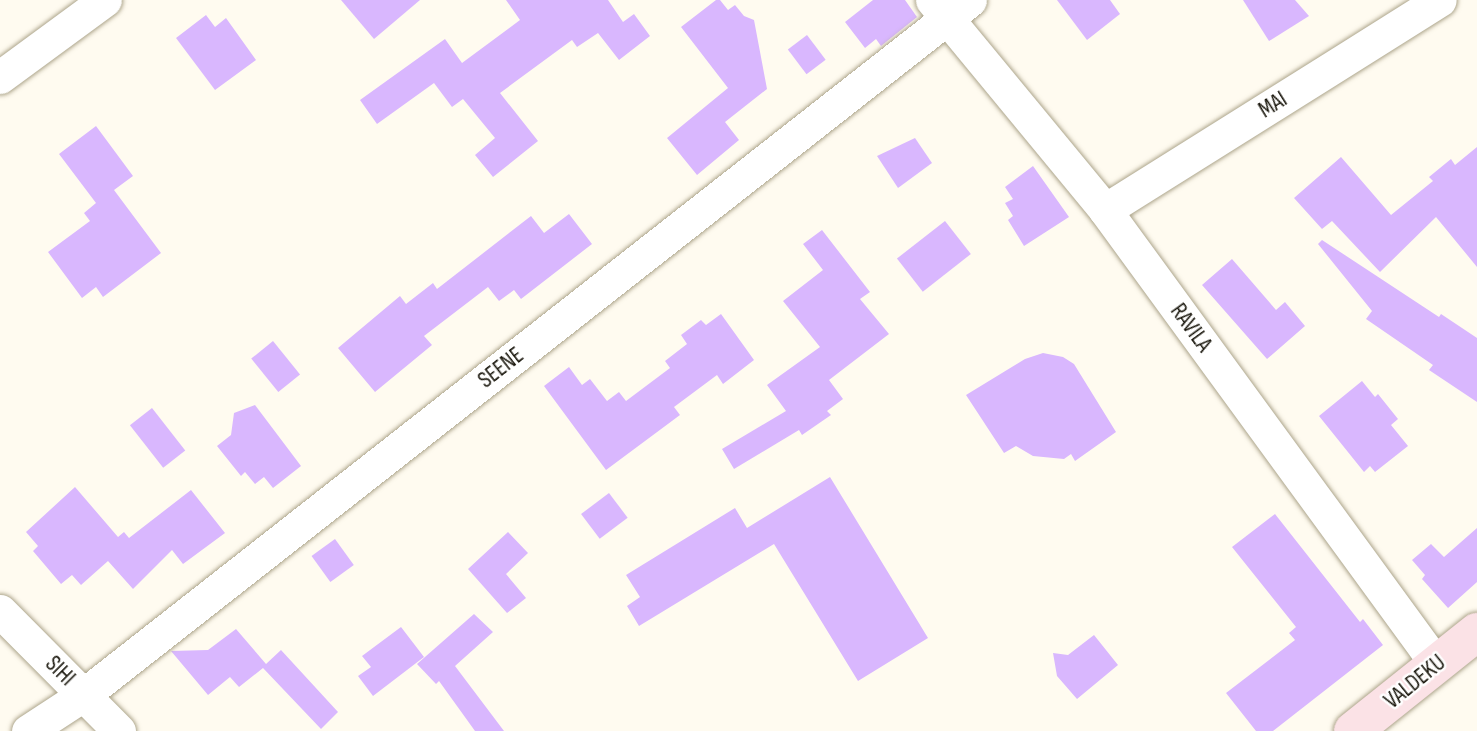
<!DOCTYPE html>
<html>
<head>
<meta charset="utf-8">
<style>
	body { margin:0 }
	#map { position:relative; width:1477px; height:731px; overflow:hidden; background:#fffbf0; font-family:"Sofia Sans Condensed",sans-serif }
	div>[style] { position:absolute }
	.building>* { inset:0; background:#d9b7fe; transform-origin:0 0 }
	.roads { filter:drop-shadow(0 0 2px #ada58b) drop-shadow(0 0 2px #ada58b) }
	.street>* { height:33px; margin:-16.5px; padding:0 16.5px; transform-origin:16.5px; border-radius:16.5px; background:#fff }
	.secondary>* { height:38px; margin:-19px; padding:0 19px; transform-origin:19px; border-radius:19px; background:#fbe2e6 }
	span { translate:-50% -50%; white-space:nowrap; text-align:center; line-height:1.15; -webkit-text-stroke:5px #fff; paint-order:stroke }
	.street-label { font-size:23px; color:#18150b }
</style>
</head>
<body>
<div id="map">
	<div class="building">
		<i style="clip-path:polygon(341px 0,420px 0,374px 39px)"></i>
		<i style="clip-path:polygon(506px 0,608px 0,623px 22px,634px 14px,650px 36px,619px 60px,598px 33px,577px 47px,572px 40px,500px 93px,538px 141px,493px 177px,475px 155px,495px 138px,463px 99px,452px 107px,434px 83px,377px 124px,360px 100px,445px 39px,462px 63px,520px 20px)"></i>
		<i style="clip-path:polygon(716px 0,720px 0,728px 10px,735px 5px,744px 16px,754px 20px,767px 89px,725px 122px,739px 140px,697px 175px,667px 138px,728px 88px,681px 27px)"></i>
		<i style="clip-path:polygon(873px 0,905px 0,917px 17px,881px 46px,876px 39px,865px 48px,845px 22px)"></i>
		<i style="clip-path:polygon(1057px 0,1110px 0,1120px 14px,1087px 40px)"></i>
		<i style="clip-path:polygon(1243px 0,1295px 0,1309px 16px,1269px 41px)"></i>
		<i style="clip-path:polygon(206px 15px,215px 27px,226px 18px,256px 60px,215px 90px,176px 38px)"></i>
		<i style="left:807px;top:35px;width:31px;height:24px;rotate:53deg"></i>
		<i style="clip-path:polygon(96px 126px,133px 176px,114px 190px,161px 253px,103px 297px,96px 287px,82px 298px,48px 252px,90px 221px,84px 213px,96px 203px,59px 154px)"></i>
		<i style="clip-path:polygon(915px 138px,932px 163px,898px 188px,877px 156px)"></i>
		<i style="clip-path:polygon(1477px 147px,1477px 267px,1436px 217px,1380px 272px,1332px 221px,1322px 229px,1294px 198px,1341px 157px,1391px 215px,1433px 181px,1429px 177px,1451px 159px,1455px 165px)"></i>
		<i style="clip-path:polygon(1033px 166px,1069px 217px,1024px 246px,1008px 220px,1013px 216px,1005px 203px,1013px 199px,1005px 187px)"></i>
		<i style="clip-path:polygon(569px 214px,592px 244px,521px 299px,514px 290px,499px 301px,488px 287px,424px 336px,432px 345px,375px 392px,338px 348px,400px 296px,406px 304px,433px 283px,437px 289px,531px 216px,544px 233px)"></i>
		<i style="left:945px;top:221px;width:42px;height:61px;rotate:52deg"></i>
		<i style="clip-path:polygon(822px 230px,870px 292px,860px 299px,889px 334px,829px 380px,843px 399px,827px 411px,831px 415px,802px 435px,799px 430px,734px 469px,722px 449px,786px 411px,767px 385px,820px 347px,783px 301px,823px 270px,803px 244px)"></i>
		<i style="clip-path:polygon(1322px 240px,1439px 317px,1441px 314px,1477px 338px,1477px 402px,1429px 370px,1433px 365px,1366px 319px,1372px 311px,1318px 244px)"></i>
		<i style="clip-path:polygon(1232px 259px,1276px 310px,1285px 302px,1305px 326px,1267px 359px,1202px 285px)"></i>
		<i style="clip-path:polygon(721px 314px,754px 360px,723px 384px,717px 375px,674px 407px,680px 415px,606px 470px,544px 386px,569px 367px,582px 385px,590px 379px,607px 401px,619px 392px,626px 401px,670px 368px,665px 361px,687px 344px,681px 335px,701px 320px,706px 325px)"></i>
		<i style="left:273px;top:341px;width:43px;height:28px;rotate:51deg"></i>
		<i style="clip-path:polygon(1043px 353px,1063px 357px,1074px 364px,1116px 432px,1075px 461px,1071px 454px,1064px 459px,1033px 456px,1016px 446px,1004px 453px,966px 395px,1025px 359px)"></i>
		<i style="clip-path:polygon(1362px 381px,1375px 397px,1378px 394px,1398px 419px,1391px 425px,1408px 446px,1375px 472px,1370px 466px,1364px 472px,1319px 416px)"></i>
		<i style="clip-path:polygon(255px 405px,301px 466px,273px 488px,264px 477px,255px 484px,245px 472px,241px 476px,217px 446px,231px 435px,234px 413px)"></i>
		<i style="left:152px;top:408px;width:54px;height:28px;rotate:52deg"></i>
		<i style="clip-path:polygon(830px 477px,928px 638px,858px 681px,774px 544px,639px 626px,627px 606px,640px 597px,626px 575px,735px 508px,747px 528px)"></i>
		<i style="clip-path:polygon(75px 487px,118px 537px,124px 532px,129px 538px,191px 490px,225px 533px,183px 564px,172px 550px,133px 589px,108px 561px,81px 585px,72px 575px,61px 584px,33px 551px,38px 546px,26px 532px)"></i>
		<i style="left:609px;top:493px;width:31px;height:35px;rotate:53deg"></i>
		<i style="clip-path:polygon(1275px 514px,1360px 622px,1363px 619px,1383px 645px,1273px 731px,1256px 731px,1226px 693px,1295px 640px,1289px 633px,1296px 627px,1232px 547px)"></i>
		<i style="clip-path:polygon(1477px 528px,1477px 582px,1448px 608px,1422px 579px,1425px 575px,1412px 560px,1431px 544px,1444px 557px)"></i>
		<i style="clip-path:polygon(508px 532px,528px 553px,506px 574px,526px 598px,507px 613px,468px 569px)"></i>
		<i style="left:335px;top:539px;width:32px;height:29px;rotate:54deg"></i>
		<i style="clip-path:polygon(474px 614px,493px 632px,455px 666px,504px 731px,475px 731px,439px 681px,436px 684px,417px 664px)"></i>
		<i style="clip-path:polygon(401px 627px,424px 657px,373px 696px,358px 676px,371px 667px,362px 656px)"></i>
		<i style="clip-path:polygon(236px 629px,266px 664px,281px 650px,338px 712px,321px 729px,263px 668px,239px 687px,230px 677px,208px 695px,171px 651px,208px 650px)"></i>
		<i style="clip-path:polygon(1094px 635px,1118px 665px,1077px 699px,1057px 676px,1053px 653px,1068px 655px)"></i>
	</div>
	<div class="roads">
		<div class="street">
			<i style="left:932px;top:0;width:272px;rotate:50.5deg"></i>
			<i style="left:1105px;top:210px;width:563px;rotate:53.88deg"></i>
			<i style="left:0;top:77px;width:130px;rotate:-36.3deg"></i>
			<i style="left:1105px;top:210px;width:395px;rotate:-32.1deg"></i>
			<i style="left:0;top:611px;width:169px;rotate:45.2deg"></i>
			<i style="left:28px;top:731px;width:69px;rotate:-33.2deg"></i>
			<i style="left:86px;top:693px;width:1123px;rotate:-38.09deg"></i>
		</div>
		<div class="secondary">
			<i style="left:1353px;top:731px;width:159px;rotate:-38.6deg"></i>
		</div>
	</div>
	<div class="street-label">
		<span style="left:1273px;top:105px;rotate:-32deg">MAI</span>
		<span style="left:1191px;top:328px;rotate:54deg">RAVILA</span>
		<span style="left:501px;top:368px;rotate:-38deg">SEENE</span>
		<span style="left:60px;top:671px;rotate:45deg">SIHI</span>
		<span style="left:1415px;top:682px;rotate:-39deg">VALDEKU</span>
	</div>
</div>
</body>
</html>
